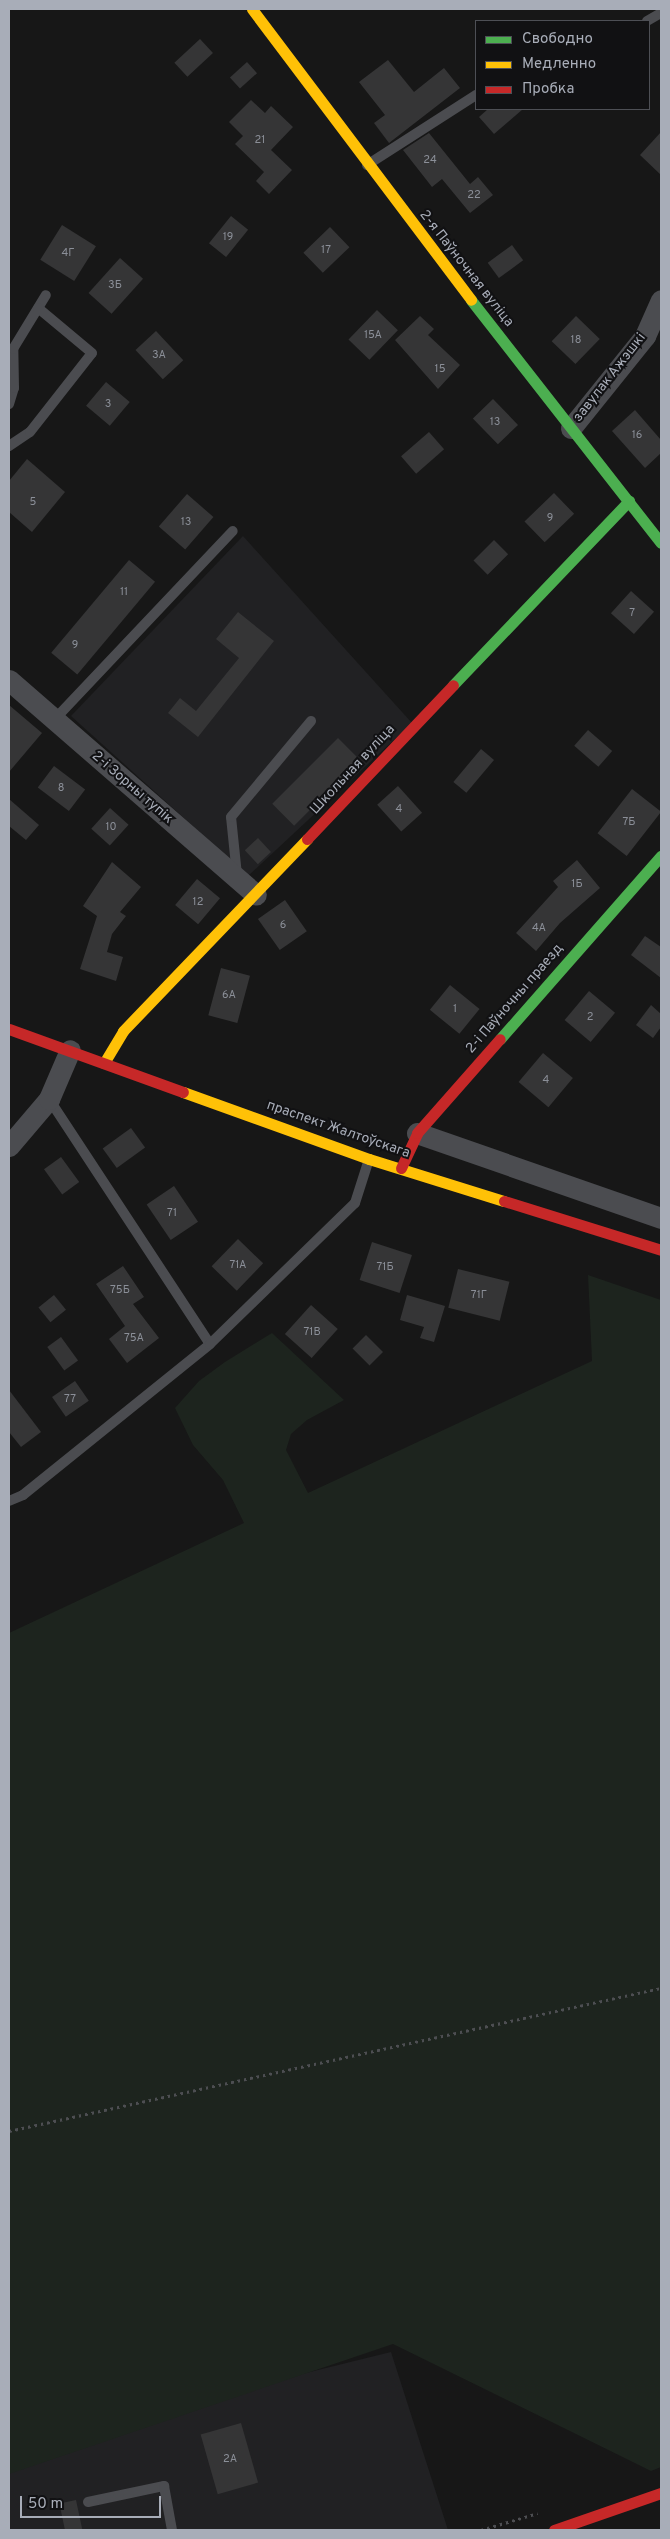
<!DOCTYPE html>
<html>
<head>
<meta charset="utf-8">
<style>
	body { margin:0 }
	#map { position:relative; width:670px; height:2539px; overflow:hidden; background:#171717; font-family:Overpass,sans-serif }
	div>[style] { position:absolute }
	.built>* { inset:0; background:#212123 }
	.green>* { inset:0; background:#1d241e }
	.building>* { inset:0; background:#353536; transform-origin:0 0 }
	.path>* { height:3px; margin-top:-1.5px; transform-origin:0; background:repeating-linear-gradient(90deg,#4d4e52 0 2.5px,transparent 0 6.5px) }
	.lane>* { height:10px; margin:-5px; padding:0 5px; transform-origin:5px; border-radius:5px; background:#4b4c50 }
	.street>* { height:21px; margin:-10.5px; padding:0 10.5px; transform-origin:10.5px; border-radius:10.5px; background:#4b4c50 }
	.fast>* { height:11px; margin:-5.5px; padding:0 5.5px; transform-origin:5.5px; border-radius:5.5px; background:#4caf50 }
	.slow>* { height:11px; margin:-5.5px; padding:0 5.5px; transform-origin:5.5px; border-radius:5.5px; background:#ffc107 }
	.jam>* { height:11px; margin:-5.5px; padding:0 5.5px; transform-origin:5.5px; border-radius:5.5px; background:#c62828 }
	span { translate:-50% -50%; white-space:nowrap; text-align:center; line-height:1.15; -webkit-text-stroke:4px #111113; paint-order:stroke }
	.number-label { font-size:11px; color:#8b8f98 }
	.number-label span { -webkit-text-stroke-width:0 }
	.street-label { font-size:14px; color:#a8adb8 }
	.frame { position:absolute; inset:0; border:10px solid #a8adb8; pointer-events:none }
	.legend { position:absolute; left:475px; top:20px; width:175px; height:90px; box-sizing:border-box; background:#111113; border:1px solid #4d4f55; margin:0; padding:6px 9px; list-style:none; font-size:15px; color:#a8adb8 }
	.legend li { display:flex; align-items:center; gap:10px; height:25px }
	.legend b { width:25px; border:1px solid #4d4f55 }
	.scale { position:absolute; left:20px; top:2496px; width:141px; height:22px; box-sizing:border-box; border:2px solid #a8adb8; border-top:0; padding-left:6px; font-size:15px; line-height:18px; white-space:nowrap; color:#a8adb8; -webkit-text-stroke:4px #111113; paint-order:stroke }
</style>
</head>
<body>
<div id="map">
	<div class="built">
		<i style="clip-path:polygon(243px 536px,412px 723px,248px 876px,71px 716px)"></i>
		<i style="clip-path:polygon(391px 2352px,448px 2530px,9px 2530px,9px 2446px)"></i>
	</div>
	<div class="green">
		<i style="clip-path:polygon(588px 1275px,661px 1300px,661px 2467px,651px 2471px,393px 2344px,9px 2474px,9px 1633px,244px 1523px,223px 1480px,193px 1445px,175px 1408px,199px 1381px,225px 1362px,272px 1333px,344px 1400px,307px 1420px,291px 1434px,286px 1450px,308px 1493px,592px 1361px)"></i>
	</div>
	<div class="building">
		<i style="left:200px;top:39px;width:19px;height:35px;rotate:47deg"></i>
		<i style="clip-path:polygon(388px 60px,414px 92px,444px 68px,460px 88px,389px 143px,374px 123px,385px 115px,359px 82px)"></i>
		<i style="left:247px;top:62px;width:15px;height:23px;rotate:48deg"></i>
		<i style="clip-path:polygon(251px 100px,265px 113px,271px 106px,293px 127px,271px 150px,292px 170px,269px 194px,256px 181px,264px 172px,235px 144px,243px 136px,229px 122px)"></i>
		<i style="clip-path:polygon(488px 109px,523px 109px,494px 134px,479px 117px)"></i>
		<i style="clip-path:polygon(661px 132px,661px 175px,640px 155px)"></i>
		<i style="clip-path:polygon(429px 133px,470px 184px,478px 177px,493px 195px,470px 213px,442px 179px,432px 187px,403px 150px)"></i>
		<i style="left:231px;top:216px;width:22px;height:35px;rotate:39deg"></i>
		<i style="left:62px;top:225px;width:40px;height:41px;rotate:32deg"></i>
		<i style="left:330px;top:227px;width:28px;height:37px;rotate:46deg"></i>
		<i style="left:512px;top:245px;width:19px;height:30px;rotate:54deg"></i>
		<i style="left:120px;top:258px;width:31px;height:47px;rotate:42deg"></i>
		<i style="left:377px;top:310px;width:29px;height:41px;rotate:44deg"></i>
		<i style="clip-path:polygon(420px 316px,434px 329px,428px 335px,460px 365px,438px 389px,395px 340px)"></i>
		<i style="left:576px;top:316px;width:33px;height:35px;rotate:44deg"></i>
		<i style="left:156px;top:331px;width:40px;height:28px;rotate:47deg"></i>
		<i style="left:106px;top:382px;width:31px;height:31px;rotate:40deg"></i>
		<i style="left:493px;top:399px;width:36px;height:28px;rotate:46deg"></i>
		<i style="clip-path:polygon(635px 410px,661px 440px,661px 453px,645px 468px,612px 431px)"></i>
		<i style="left:429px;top:432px;width:23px;height:37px;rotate:49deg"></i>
		<i style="clip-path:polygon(27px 459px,65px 492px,32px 532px,9px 512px,9px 481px)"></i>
		<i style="left:554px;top:493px;width:29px;height:41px;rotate:46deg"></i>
		<i style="left:187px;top:494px;width:35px;height:43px;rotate:41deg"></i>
		<i style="left:494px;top:540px;width:20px;height:29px;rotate:45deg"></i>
		<i style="left:129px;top:560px;width:34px;height:121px;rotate:40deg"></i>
		<i style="left:631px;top:591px;width:31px;height:30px;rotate:42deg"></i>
		<i style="clip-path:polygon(238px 612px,274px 641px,198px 737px,168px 713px,180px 698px,196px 711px,239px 658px,216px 639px)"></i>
		<i style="clip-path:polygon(9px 705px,42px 733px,9px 772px)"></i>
		<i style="left:588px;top:730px;width:32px;height:21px;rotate:41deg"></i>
		<i style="left:338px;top:738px;width:31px;height:93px;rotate:45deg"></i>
		<i style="left:481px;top:749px;width:17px;height:43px;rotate:40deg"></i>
		<i style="left:54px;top:766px;width:39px;height:27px;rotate:37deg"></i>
		<i style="left:398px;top:786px;width:36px;height:28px;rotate:48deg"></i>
		<i style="left:632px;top:789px;width:37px;height:56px;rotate:38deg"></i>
		<i style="clip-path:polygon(9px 799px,39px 825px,26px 840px,9px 826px)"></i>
		<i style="left:110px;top:808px;width:25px;height:28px;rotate:42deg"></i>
		<i style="left:258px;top:838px;width:19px;height:18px;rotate:47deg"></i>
		<i style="clip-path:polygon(577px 860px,600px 888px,560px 923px,536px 951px,516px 933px,558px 887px,553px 881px)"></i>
		<i style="clip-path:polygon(112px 862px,141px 887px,120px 912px,126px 916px,112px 934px,107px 952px,123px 957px,116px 981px,80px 969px,97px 916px,83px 906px)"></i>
		<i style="left:197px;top:879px;width:30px;height:34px;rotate:40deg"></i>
		<i style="left:285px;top:900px;width:38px;height:33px;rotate:55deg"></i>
		<i style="clip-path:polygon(645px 936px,661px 947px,661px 978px,631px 955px)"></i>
		<i style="left:221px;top:968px;width:30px;height:49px;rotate:15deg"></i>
		<i style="left:450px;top:985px;width:38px;height:32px;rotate:39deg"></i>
		<i style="left:589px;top:991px;width:34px;height:38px;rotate:40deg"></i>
		<i style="clip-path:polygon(651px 1005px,661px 1014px,661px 1027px,653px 1038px,636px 1025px)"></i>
		<i style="left:543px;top:1053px;width:39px;height:38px;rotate:40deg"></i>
		<i style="left:131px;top:1128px;width:24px;height:35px;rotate:54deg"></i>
		<i style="left:61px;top:1157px;width:31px;height:21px;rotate:54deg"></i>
		<i style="left:174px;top:1186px;width:43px;height:33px;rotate:56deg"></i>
		<i style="left:238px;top:1239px;width:35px;height:38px;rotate:44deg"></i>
		<i style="left:372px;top:1242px;width:42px;height:40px;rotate:18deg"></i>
		<i style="clip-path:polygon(123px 1266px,144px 1297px,133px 1304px,159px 1338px,127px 1363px,109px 1339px,125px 1326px,96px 1284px)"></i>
		<i style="left:458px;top:1269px;width:53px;height:40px;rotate:14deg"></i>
		<i style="left:54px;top:1295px;width:19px;height:20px;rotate:51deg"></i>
		<i style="clip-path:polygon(407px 1295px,445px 1306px,434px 1342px,420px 1338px,424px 1327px,400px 1320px)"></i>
		<i style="left:311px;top:1305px;width:36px;height:39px;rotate:42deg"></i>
		<i style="left:366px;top:1335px;width:24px;height:19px;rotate:45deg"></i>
		<i style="left:61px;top:1337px;width:29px;height:17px;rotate:54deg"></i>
		<i style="left:75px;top:1381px;width:24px;height:28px;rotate:55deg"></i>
		<i style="clip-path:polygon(9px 1390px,41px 1432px,21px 1447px,9px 1432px)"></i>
		<i style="left:241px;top:2423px;width:62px;height:42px;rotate:74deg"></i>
		<i style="left:76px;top:2500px;width:30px;height:17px;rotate:78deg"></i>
	</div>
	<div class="path">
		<i style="left:9px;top:2131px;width:667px;rotate:-12.37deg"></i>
		<i style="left:481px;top:2530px;width:59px;rotate:-16.6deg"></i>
	</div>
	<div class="lane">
		<i style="left:647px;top:21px;width:16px;rotate:-30deg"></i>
		<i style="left:367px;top:165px;width:130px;rotate:-32.7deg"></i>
		<i style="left:9px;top:404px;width:17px;rotate:-73deg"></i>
		<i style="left:14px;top:388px;width:39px;rotate:-91deg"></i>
		<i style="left:13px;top:349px;width:63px;rotate:-58.6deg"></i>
		<i style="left:9px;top:446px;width:25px;rotate:-34deg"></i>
		<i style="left:30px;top:432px;width:100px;rotate:-51.9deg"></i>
		<i style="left:92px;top:353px;width:70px;rotate:-140.2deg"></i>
		<i style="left:54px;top:720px;width:260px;rotate:-46.6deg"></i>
		<i style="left:237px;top:875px;width:58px;rotate:-95.9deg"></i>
		<i style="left:231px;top:817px;width:125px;rotate:-50.2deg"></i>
		<i style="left:49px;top:1099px;width:293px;rotate:56.7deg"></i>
		<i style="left:9px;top:1501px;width:15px;rotate:-23deg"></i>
		<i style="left:23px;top:1495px;width:240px;rotate:-38.9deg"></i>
		<i style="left:210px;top:1344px;width:202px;rotate:-44.2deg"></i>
		<i style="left:355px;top:1203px;width:46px;rotate:-72.3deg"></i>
		<i style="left:88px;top:2502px;width:78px;rotate:-11.9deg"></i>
		<i style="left:164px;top:2486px;width:45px;rotate:79.7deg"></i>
	</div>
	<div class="street">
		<i style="left:571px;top:428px;width:118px;rotate:-51.2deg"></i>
		<i style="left:645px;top:336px;width:39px;rotate:-66deg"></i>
		<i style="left:9px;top:680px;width:327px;rotate:41deg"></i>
		<i style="left:417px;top:1133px;width:258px;rotate:19.2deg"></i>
		<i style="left:9px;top:1146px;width:62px;rotate:-49.6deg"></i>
		<i style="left:49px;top:1099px;width:53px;rotate:-66.8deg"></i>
	</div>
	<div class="fast">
		<i style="left:471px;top:300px;width:308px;rotate:52deg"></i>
		<i style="left:453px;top:685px;width:255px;rotate:-46.3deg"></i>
		<i style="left:500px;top:1039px;width:244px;rotate:-48.7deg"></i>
	</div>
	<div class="slow">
		<i style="left:252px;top:9px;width:364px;rotate:53deg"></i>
		<i style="left:104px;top:1063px;width:37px;rotate:-59deg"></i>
		<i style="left:123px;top:1031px;width:266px;rotate:-46.2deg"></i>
		<i style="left:183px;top:1092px;width:198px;rotate:19.8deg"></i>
		<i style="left:369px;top:1159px;width:141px;rotate:17.3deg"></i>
	</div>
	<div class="jam">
		<i style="left:307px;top:839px;width:212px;rotate:-46.5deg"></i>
		<i style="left:9px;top:1029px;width:185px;rotate:19.9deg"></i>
		<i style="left:401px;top:1168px;width:38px;rotate:-65deg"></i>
		<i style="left:417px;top:1133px;width:125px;rotate:-48.6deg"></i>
		<i style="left:504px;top:1201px;width:164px;rotate:17.3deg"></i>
		<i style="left:554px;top:2530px;width:113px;rotate:-19.1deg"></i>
	</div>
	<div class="number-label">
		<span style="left:260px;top:140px">21</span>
		<span style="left:430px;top:160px">24</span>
		<span style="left:474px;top:195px">22</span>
		<span style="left:228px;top:237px">19</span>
		<span style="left:326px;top:250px">17</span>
		<span style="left:68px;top:253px">4Г</span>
		<span style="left:115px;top:285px">3Б</span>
		<span style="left:373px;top:335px">15А</span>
		<span style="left:576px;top:340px">18</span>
		<span style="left:159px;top:355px">3А</span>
		<span style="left:440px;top:369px">15</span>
		<span style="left:108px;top:404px">3</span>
		<span style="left:495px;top:422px">13</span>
		<span style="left:637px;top:435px">16</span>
		<span style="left:33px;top:502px">5</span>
		<span style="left:550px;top:518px">9</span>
		<span style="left:186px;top:522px">13</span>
		<span style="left:124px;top:592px">11</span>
		<span style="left:632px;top:613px">7</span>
		<span style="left:75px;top:645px">9</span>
		<span style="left:61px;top:788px">8</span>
		<span style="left:399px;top:809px">4</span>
		<span style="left:629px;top:822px">7Б</span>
		<span style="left:111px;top:827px">10</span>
		<span style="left:577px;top:884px">1Б</span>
		<span style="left:198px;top:902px">12</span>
		<span style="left:283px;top:925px">6</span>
		<span style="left:539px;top:928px">4А</span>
		<span style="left:229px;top:995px">6А</span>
		<span style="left:455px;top:1009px">1</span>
		<span style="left:590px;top:1017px">2</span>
		<span style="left:546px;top:1080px">4</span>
		<span style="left:172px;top:1213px">71</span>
		<span style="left:238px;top:1265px">71А</span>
		<span style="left:385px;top:1267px">71Б</span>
		<span style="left:120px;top:1290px">75Б</span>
		<span style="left:479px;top:1295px">71Г</span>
		<span style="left:312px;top:1332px">71В</span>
		<span style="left:134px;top:1338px">75А</span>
		<span style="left:70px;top:1399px">77</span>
		<span style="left:230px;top:2459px">2А</span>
	</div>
	<div class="street-label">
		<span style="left:466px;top:269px;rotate:52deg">2-я Паўночная вуліца</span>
		<span style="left:610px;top:378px;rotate:-52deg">завулак Ажэшкі</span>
		<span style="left:353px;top:770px;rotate:-47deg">Школьная вуліца</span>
		<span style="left:132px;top:788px;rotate:41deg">2-і Зорны тупік</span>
		<span style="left:515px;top:999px;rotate:-49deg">2-і Паўночны праезд</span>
		<span style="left:338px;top:1130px;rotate:19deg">праспект Жалтоўскага</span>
	</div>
	<div class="frame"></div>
	<ul class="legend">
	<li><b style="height:6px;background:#4caf50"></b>Свободно</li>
	<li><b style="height:6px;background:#ffc107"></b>Медленно</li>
	<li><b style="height:6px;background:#c62828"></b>Пробка</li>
	</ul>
	<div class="scale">50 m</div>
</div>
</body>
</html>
